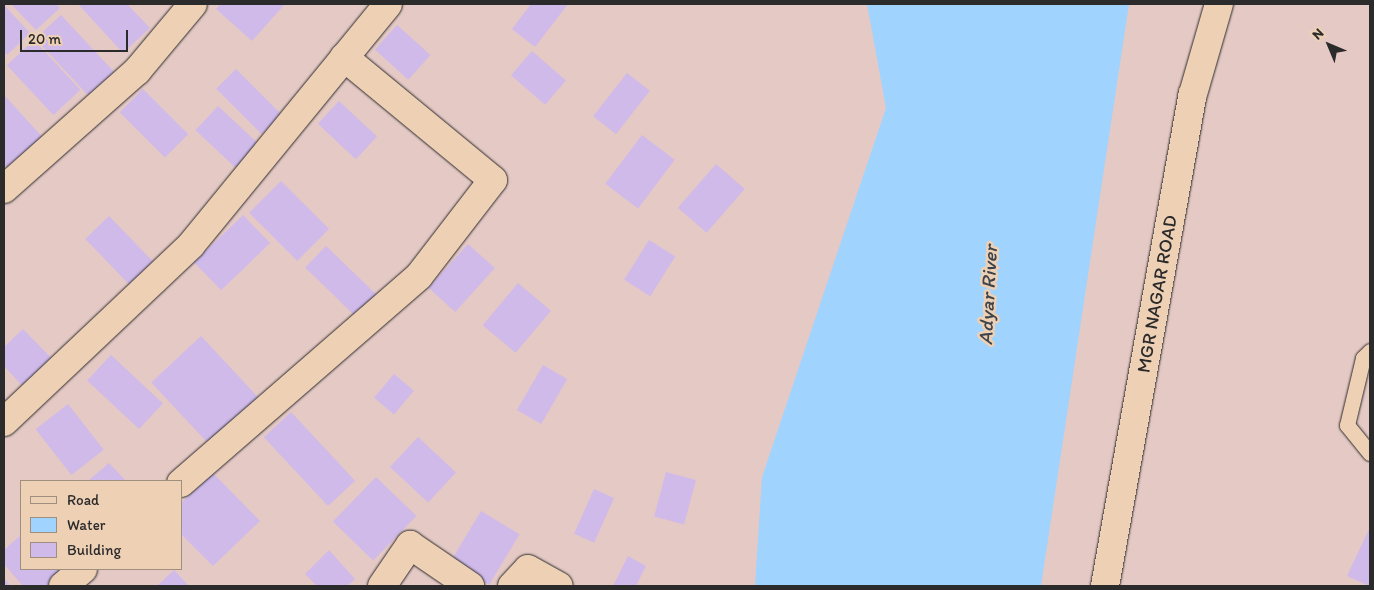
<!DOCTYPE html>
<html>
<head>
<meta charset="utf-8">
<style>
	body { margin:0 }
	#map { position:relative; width:1374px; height:590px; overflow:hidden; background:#e5c9c5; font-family:Itim,sans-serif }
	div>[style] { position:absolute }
	.water>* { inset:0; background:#a0d3fe }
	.building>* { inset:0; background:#d0baea; transform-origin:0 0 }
	.roads { filter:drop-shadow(0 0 1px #2b2b2b) drop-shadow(0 0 1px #2b2b2b) }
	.service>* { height:15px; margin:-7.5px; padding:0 7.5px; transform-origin:7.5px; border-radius:7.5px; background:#eed0b5 }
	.minor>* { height:28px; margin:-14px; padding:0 14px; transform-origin:14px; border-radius:14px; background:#eed0b5 }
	span { translate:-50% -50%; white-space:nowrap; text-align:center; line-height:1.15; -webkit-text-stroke:5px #eed0b5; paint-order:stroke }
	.street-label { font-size:19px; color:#2b2b2b }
	.water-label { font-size:20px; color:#3d444b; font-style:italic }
	.frame { position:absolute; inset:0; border:5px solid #2b2b2b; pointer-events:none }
	.legend { position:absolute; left:20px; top:480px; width:162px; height:90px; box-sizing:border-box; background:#eed0b5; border:1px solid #a08e7e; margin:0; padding:6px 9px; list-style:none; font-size:15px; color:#2b2b2b }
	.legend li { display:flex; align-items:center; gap:10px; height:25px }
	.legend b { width:25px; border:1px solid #a08e7e }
	.north { position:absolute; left:1304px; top:20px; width:50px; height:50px; -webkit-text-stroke:4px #eed0b5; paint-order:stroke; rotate:315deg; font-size:14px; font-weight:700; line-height:20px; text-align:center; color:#2b2b2b }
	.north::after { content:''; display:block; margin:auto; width:18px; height:22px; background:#2b2b2b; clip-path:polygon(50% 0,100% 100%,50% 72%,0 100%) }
	.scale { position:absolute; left:20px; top:30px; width:108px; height:22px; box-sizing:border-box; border:2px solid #2b2b2b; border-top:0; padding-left:6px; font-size:15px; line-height:18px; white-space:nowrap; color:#2b2b2b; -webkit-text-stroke:4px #eed0b5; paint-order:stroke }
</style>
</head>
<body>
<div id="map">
	<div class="water">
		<i style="clip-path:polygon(867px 4px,1129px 4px,1041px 586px,755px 586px,762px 477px,886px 108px)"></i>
	</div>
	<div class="building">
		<i style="clip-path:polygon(11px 4px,56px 4px,60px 8px,36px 30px)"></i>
		<i style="clip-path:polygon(78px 4px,127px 4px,150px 28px,123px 53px)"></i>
		<i style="clip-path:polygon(220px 4px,285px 4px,252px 41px,216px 9px)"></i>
		<i style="clip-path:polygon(531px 4px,568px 4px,535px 47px,512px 29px)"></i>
		<i style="clip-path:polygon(4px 5px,30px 33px,7px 55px,4px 51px)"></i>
		<i style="left:61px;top:15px;width:81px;height:35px;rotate:47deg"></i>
		<i style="left:397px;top:25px;width:45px;height:33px;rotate:42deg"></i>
		<i style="left:34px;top:40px;width:68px;height:37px;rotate:47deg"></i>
		<i style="left:532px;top:51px;width:45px;height:32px;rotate:41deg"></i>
		<i style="left:236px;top:69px;width:64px;height:28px;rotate:45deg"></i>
		<i style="left:627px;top:73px;width:29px;height:55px;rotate:38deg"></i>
		<i style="left:143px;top:89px;width:64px;height:33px;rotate:45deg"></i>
		<i style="clip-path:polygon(4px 95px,46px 141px,12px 173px,4px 164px)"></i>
		<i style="left:339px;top:101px;width:52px;height:31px;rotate:43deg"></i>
		<i style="left:218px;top:106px;width:62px;height:33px;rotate:43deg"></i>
		<i style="left:642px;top:135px;width:41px;height:61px;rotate:37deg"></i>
		<i style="left:716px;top:164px;width:38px;height:58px;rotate:41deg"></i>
		<i style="left:281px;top:181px;width:68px;height:45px;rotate:45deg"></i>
		<i style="left:243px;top:215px;width:39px;height:68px;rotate:46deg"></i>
		<i style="left:109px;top:216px;width:66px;height:33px;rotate:46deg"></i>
		<i style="left:649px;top:240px;width:31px;height:47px;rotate:32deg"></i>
		<i style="left:468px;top:244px;width:36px;height:59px;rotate:42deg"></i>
		<i style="left:326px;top:246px;width:75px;height:30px;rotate:44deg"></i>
		<i style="left:518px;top:283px;width:43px;height:55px;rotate:40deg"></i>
		<i style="clip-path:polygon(23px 329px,57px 364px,28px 392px,4px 366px,4px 347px)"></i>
		<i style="left:201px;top:336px;width:85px;height:68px;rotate:47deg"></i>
		<i style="left:111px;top:355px;width:71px;height:35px;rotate:43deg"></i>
		<i style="left:543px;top:365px;width:28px;height:52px;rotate:30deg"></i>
		<i style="left:394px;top:374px;width:26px;height:31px;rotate:40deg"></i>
		<i style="left:68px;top:404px;width:58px;height:41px;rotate:52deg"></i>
		<i style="left:291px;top:412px;width:94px;height:37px;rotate:47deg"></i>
		<i style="left:418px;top:437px;width:52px;height:41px;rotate:43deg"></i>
		<i style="clip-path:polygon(109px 463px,126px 481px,88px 481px)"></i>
		<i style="left:666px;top:472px;width:31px;height:46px;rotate:15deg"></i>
		<i style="clip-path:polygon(213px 473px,260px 521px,213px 566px,181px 534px,181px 503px)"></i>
		<i style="left:376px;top:477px;width:56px;height:62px;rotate:44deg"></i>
		<i style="left:594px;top:489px;width:22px;height:49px;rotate:24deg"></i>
		<i style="left:481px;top:511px;width:45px;height:59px;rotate:31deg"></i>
		<i style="clip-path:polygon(1370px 527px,1370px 586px,1369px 586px,1347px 576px)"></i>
		<i style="clip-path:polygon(21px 535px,21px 569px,67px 569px,46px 586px,23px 586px,4px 564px,4px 550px)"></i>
		<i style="clip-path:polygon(329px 550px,355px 579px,347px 586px,317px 586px,305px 574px)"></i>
		<i style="clip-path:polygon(628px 556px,646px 566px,636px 586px,613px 586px)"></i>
		<i style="clip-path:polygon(174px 570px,189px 586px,157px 586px)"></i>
		<i style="clip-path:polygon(4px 578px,10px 586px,4px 586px)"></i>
	</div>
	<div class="roads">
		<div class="service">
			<i style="left:1370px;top:351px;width:10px;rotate:135deg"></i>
			<i style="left:1363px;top:358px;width:69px;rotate:103.4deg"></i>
			<i style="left:1347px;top:425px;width:36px;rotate:51deg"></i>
		</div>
		<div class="minor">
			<i style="left:4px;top:189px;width:178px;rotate:-41.6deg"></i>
			<i style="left:137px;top:71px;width:87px;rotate:-50.1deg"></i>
			<i style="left:4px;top:422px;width:257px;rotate:-43.4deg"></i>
			<i style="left:191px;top:245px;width:311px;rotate:-50.7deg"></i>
			<i style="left:181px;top:483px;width:315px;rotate:-41deg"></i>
			<i style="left:419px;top:276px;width:121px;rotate:-52.4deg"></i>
			<i style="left:493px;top:180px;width:193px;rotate:-140.5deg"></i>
			<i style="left:63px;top:586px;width:26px;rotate:-40deg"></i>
			<i style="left:382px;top:586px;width:50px;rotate:-55.7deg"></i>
			<i style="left:410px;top:545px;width:73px;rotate:34.3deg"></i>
			<i style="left:512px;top:586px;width:23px;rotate:-47deg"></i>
			<i style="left:528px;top:569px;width:35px;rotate:29deg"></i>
			<i style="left:1105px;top:586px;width:500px;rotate:-79.9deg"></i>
			<i style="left:1193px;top:94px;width:94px;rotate:-73.9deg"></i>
		</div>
	</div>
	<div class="street-label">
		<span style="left:1157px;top:294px;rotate:-80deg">MGR NAGAR ROAD</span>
	</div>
	<div class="water-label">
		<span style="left:988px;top:295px;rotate:-87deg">Adyar River</span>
	</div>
	<div class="frame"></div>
	<ul class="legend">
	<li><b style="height:6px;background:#eed0b5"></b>Road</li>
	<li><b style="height:14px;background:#a0d3fe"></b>Water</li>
	<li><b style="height:14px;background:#d0baea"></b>Building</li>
	</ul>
	<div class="north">N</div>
	<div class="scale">20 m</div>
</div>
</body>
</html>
